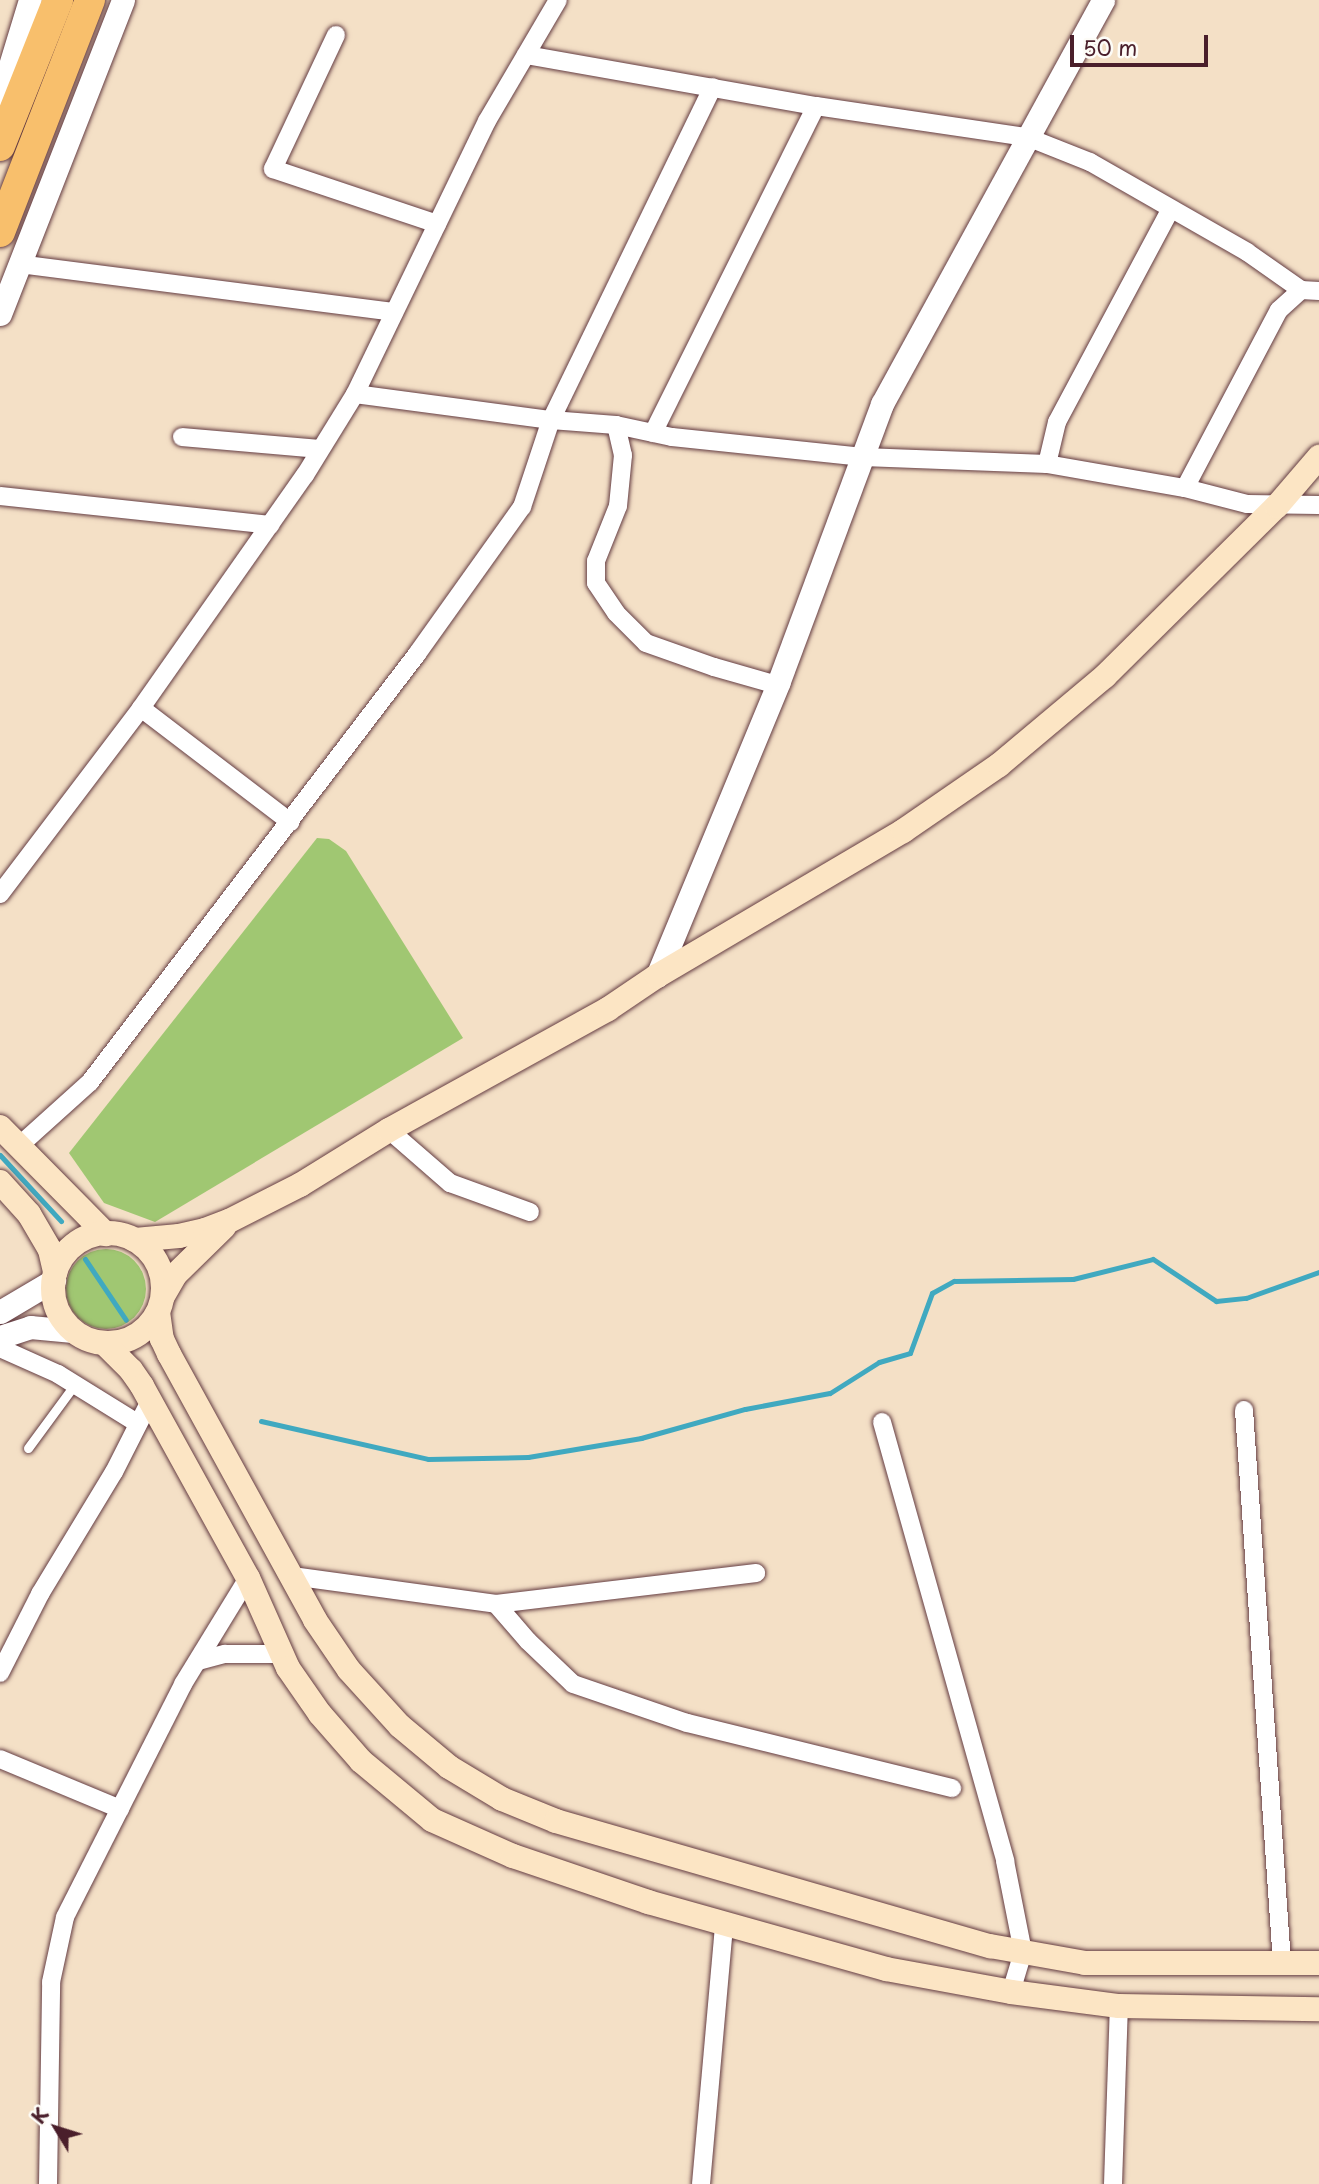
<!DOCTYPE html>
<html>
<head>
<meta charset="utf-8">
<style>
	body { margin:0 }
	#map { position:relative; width:1319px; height:2184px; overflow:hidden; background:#f4e0c6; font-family:"Playpen Sans",sans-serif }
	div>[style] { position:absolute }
	.green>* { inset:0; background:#a0c772 }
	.round { border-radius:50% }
	.stream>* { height:5px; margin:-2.5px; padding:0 2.5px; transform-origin:2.5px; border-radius:2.5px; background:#40a9c0 }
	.roads { filter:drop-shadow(0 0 2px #643c42) drop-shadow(0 0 2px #643c42) }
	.service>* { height:9px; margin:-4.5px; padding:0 4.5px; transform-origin:4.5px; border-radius:4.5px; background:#fff }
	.minor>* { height:18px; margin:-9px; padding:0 9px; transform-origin:9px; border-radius:9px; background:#fff }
	.tertiary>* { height:23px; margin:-11.5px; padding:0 11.5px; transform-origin:11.5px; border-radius:11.5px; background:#fff }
	.secondary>* { height:24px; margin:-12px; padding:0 12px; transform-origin:12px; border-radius:12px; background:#fce5c4 }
	.secondary>.ring { margin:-12px; padding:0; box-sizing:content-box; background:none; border:24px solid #fce5c4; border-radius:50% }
	.trunk>* { height:30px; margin:-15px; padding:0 15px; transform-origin:15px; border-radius:15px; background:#f8bf6c }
	span { translate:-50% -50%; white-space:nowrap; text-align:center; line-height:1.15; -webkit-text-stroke:7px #fdfcf7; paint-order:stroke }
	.north { position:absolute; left:21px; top:2093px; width:70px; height:70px; -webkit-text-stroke:5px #fdfcf7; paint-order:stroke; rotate:308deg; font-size:19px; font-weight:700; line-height:28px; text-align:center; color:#4a1f2b }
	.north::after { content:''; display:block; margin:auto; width:24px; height:32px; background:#4a1f2b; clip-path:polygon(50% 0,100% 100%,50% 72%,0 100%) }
	.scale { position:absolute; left:1070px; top:35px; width:138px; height:32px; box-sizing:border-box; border:4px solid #4a1f2b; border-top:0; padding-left:9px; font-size:21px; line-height:24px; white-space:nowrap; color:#4a1f2b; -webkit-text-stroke:5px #fdfcf7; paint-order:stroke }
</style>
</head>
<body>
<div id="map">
	<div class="green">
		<i style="clip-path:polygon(317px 838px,329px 839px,346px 851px,463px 1038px,155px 1222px,104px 1203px,69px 1153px)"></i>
		<i class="round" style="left:66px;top:1249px;width:80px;height:80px"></i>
	</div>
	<div class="stream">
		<i style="left:0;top:1155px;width:90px;rotate:47.3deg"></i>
		<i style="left:85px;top:1259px;width:73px;rotate:56.1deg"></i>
		<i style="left:261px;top:1421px;width:171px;rotate:12.8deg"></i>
		<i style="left:428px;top:1459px;width:100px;rotate:-1.1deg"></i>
		<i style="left:528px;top:1457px;width:115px;rotate:-9.5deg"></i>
		<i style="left:641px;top:1438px;width:108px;rotate:-15.6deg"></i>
		<i style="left:745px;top:1409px;width:86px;rotate:-10.7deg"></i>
		<i style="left:830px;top:1393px;width:58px;rotate:-32.3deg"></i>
		<i style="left:879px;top:1362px;width:32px;rotate:-16deg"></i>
		<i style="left:910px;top:1353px;width:64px;rotate:-69.9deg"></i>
		<i style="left:932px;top:1293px;width:25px;rotate:-29deg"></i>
		<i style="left:954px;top:1281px;width:119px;rotate:-1deg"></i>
		<i style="left:1073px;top:1279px;width:82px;rotate:-14deg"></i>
		<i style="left:1153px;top:1259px;width:76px;rotate:33.7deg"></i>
		<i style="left:1216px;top:1301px;width:30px;rotate:-6deg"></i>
		<i style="left:1246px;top:1298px;width:77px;rotate:-19.6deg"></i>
	</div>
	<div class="roads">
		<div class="service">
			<i style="left:28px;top:1448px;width:79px;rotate:-53.7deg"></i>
		</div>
		<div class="minor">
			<i style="left:336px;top:35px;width:148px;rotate:115.2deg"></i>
			<i style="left:273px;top:169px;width:173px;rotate:18.5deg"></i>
			<i style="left:526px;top:55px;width:294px;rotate:10deg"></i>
			<i style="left:816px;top:106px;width:213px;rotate:8.4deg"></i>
			<i style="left:1027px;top:137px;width:68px;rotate:21.6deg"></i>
			<i style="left:1090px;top:162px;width:181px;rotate:29.8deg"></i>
			<i style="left:1247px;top:252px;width:66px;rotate:35.1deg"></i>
			<i style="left:1301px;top:290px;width:18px;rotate:3deg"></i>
			<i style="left:19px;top:264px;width:378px;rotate:7.3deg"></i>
			<i style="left:355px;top:394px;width:198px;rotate:7.6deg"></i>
			<i style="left:551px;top:420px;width:65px;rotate:4.4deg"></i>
			<i style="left:616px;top:425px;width:57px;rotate:12.1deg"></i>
			<i style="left:672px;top:437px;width:192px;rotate:6deg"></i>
			<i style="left:863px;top:457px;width:184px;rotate:2.2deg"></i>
			<i style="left:1047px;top:464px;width:140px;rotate:9.9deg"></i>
			<i style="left:1185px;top:488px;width:64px;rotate:14.5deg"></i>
			<i style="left:1247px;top:504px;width:72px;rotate:0.8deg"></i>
			<i style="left:616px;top:425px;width:31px;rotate:77deg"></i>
			<i style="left:623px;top:455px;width:51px;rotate:95.6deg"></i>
			<i style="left:618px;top:506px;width:59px;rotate:111.8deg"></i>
			<i style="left:596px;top:561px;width:22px;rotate:90deg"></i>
			<i style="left:596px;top:583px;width:36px;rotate:56deg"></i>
			<i style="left:616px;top:613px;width:42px;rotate:45deg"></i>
			<i style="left:646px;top:643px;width:72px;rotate:19.4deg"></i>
			<i style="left:714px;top:667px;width:66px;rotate:15.9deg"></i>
			<i style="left:653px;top:433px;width:365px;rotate:-63.5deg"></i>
			<i style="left:182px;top:437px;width:138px;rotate:5deg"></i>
			<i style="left:1047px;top:464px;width:43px;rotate:-76.6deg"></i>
			<i style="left:1057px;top:422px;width:240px;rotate:-61.9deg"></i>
			<i style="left:1185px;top:488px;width:201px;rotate:-62.2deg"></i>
			<i style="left:1279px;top:310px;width:30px;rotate:-42deg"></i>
			<i style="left:0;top:496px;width:272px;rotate:6.1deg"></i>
			<i style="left:141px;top:708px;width:188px;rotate:37.4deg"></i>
			<i style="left:0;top:894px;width:233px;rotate:-52.8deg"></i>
			<i style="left:141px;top:708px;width:285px;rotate:-54.9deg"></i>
			<i style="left:305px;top:475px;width:95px;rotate:-58.3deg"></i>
			<i style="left:355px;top:394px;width:303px;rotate:-64.2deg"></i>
			<i style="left:487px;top:121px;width:140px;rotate:-59.6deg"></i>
			<i style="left:389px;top:1130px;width:81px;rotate:41deg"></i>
			<i style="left:450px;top:1183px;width:85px;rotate:19.9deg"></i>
			<i style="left:19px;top:1146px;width:96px;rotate:-42deg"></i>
			<i style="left:90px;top:1082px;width:539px;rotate:-52.62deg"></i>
			<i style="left:417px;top:654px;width:181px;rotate:-54.5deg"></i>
			<i style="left:522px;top:507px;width:92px;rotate:-71.6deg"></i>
			<i style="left:551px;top:420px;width:370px;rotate:-64.1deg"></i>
			<i style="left:0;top:1348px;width:64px;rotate:24.1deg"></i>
			<i style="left:58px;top:1374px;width:93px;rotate:31.8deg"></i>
			<i style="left:1244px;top:1410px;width:554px;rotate:86.07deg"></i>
			<i style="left:882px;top:1422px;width:456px;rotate:74.3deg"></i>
			<i style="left:1005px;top:1861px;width:93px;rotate:78.8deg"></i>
			<i style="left:1023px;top:1952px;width:42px;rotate:106.7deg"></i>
			<i style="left:292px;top:1576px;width:206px;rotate:7.8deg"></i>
			<i style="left:496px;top:1604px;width:262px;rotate:-6.8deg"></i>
			<i style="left:496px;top:1604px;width:49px;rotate:49.1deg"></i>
			<i style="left:528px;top:1641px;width:62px;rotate:43.7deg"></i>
			<i style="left:573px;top:1684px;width:120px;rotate:18.9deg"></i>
			<i style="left:687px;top:1723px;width:273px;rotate:13.8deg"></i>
			<i style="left:198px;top:1661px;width:28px;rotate:-15deg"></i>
			<i style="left:225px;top:1654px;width:56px"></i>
			<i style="left:0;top:1673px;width:89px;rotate:-63.1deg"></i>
			<i style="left:40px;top:1594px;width:143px;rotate:-58.8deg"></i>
			<i style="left:114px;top:1472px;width:80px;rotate:-63.1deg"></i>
			<i style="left:0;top:1759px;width:130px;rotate:22.6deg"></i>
			<i style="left:48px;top:2184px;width:202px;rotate:-89.1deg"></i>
			<i style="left:51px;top:1982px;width:66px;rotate:-77.8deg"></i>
			<i style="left:65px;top:1917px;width:261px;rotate:-63.1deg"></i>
			<i style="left:183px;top:1684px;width:124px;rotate:-58.5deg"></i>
			<i style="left:701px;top:2184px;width:260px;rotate:-84.9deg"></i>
			<i style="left:1113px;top:2184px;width:178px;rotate:-88.1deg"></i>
		</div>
		<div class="tertiary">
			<i style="left:0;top:98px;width:102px;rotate:-73deg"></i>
			<i style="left:0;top:314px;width:337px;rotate:-68.6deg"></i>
			<i style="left:657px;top:976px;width:319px;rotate:-67.5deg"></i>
			<i style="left:779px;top:681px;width:296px;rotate:-69.6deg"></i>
			<i style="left:882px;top:404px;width:460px;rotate:-61.3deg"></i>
			<i style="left:0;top:1312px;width:63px;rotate:-30.7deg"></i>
			<i style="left:0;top:1337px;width:32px;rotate:-18deg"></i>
			<i style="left:30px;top:1327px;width:43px;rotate:5.3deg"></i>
		</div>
		<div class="secondary">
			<i style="left:0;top:1127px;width:151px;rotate:45.3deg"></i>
			<i style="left:0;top:1182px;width:43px;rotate:47.8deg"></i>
			<i style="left:29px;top:1214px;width:42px;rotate:59.7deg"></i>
			<i style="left:50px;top:1250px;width:23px;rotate:77deg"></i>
			<i class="ring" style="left:53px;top:1233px;width:86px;height:86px"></i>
			<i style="left:135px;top:1240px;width:44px;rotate:-5.2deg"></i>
			<i style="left:179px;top:1236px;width:27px;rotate:-13deg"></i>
			<i style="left:205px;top:1230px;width:26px;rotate:-21deg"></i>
			<i style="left:229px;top:1221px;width:80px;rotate:-26.9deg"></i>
			<i style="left:300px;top:1185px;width:105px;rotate:-31.7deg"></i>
			<i style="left:389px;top:1130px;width:250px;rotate:-28.9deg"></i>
			<i style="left:608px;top:1009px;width:59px;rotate:-34deg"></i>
			<i style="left:657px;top:976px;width:286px;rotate:-30.5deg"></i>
			<i style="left:903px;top:831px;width:116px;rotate:-34.5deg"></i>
			<i style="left:999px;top:765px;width:138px;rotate:-40deg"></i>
			<i style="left:1105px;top:676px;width:242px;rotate:-44.7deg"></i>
			<i style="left:1277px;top:506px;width:65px;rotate:-49.4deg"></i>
			<i style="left:163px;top:1296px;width:24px;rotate:-60deg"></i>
			<i style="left:175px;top:1275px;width:69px;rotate:-44.4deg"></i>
			<i style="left:158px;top:1312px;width:27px;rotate:82deg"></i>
			<i style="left:162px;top:1339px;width:17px;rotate:65deg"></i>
			<i style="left:169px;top:1354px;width:303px;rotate:61.2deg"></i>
			<i style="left:315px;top:1620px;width:60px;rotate:55.8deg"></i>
			<i style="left:349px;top:1670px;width:76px;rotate:47.7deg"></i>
			<i style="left:400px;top:1726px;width:64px;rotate:39.9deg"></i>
			<i style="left:449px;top:1767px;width:62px;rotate:31.1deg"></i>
			<i style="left:502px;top:1799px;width:58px;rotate:22.2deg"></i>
			<i style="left:556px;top:1821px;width:452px;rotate:16.1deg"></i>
			<i style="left:990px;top:1946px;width:97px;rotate:10.1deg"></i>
			<i style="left:1085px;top:1963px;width:234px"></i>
			<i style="left:104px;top:1343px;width:38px;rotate:45deg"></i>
			<i style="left:131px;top:1370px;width:19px;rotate:55deg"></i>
			<i style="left:142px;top:1386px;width:219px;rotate:61.1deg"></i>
			<i style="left:248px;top:1578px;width:98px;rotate:66deg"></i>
			<i style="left:288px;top:1668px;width:56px;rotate:55.2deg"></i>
			<i style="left:320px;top:1714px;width:62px;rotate:48.9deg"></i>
			<i style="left:361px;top:1761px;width:92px;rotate:39.7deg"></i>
			<i style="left:432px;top:1820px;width:89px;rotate:24deg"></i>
			<i style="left:513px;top:1856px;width:143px;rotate:18.8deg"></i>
			<i style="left:648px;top:1902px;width:247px;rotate:15.7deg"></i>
			<i style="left:886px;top:1969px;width:127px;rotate:10.4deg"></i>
			<i style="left:1011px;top:1992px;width:109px;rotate:7.4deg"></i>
			<i style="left:1119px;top:2006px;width:200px;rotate:0.9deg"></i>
		</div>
		<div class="trunk">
			<i style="left:0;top:146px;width:157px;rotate:-68.3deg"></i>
			<i style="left:0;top:232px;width:249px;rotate:-68.8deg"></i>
		</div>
	</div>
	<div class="north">K</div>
	<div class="scale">50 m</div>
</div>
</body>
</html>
